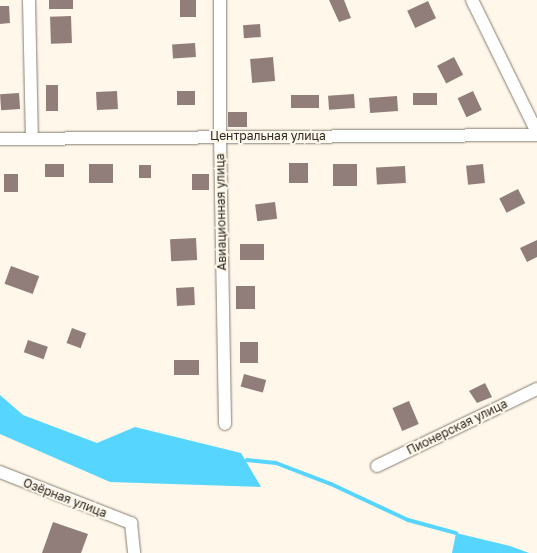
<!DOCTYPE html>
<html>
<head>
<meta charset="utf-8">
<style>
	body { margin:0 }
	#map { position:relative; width:537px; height:553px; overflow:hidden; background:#fef7ea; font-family:"Golos Text",sans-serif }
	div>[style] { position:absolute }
	.water>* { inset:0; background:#56d5fe }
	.stream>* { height:4px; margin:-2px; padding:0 2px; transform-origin:2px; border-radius:2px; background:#56d5fe }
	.building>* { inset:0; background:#917e7b; transform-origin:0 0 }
	.roads { filter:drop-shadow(0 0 1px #857e6e) drop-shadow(0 0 1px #857e6e) }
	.minor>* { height:12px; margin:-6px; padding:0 6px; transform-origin:6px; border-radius:6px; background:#fff }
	span { translate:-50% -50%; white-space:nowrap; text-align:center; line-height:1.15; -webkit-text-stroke:4px #fef7ea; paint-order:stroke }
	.street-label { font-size:12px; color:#2d2a24 }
</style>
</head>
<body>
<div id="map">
	<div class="water">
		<i style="clip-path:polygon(0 395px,23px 415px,97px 443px,135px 427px,241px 453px,261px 487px,110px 482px,0 434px)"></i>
		<i style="clip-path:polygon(456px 533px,510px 546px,529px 553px,452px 553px)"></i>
	</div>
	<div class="stream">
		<i style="left:247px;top:460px;width:29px;rotate:6deg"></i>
		<i style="left:276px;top:463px;width:59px;rotate:20.9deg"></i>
		<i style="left:331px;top:484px;width:85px;rotate:25.1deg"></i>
		<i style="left:408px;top:520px;width:50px;rotate:15.2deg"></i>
	</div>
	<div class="building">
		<i style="left:49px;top:0;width:24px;height:9px"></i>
		<i style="left:180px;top:0;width:16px;height:17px"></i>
		<i style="clip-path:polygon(329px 0,344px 0,351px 18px,339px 22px)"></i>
		<i style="left:428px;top:1px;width:19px;height:23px;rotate:65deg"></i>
		<i style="clip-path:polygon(0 6px,9px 6px,10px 23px,0 24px)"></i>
		<i style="left:71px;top:16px;width:27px;height:21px;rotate:88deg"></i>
		<i style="left:260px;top:24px;width:13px;height:17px;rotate:86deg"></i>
		<i style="left:195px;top:43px;width:14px;height:23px;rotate:86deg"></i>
		<i style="left:273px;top:57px;width:24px;height:23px;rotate:85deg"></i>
		<i style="left:454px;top:57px;width:20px;height:19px;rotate:63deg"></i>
		<i style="left:46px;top:85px;width:12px;height:26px"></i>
		<i style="left:117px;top:91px;width:18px;height:21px;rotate:87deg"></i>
		<i style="left:177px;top:91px;width:18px;height:14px"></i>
		<i style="left:473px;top:91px;width:21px;height:17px;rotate:65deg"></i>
		<i style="left:19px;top:93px;width:16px;height:19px;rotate:86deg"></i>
		<i style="left:413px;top:93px;width:24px;height:12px"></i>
		<i style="left:354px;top:94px;width:14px;height:26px;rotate:86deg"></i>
		<i style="left:319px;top:95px;width:13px;height:28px;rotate:90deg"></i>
		<i style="left:397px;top:96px;width:15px;height:28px;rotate:86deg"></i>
		<i style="left:228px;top:112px;width:19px;height:15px"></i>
		<i style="left:289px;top:163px;width:19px;height:20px"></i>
		<i style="left:45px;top:164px;width:19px;height:13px"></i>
		<i style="left:89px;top:164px;width:24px;height:19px"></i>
		<i style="left:333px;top:164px;width:24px;height:22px"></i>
		<i style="left:483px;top:164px;width:19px;height:17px;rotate:84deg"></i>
		<i style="left:139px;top:165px;width:12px;height:13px"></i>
		<i style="left:405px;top:166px;width:17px;height:29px;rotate:87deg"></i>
		<i style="left:4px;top:174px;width:14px;height:18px"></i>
		<i style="left:192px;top:174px;width:17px;height:16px"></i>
		<i style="left:518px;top:189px;width:16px;height:21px;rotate:63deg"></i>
		<i style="left:275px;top:202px;width:17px;height:20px;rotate:83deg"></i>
		<i style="left:196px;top:238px;width:22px;height:26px;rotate:87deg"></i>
		<i style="clip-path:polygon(537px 240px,537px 257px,527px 262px,520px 248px)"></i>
		<i style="left:240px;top:244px;width:24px;height:16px"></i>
		<i style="left:11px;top:266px;width:30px;height:19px;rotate:20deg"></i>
		<i style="left:236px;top:286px;width:19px;height:23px"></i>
		<i style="left:194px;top:287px;width:18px;height:18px;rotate:87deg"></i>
		<i style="left:72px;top:328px;width:15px;height:16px;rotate:20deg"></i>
		<i style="left:28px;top:340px;width:21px;height:13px;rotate:19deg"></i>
		<i style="left:240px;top:342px;width:18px;height:21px"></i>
		<i style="left:199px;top:360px;width:15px;height:25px;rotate:90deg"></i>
		<i style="left:244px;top:374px;width:23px;height:13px;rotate:15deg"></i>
		<i style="clip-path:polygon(485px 383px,492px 397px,477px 403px,469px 391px)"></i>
		<i style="left:409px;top:401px;width:25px;height:18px;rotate:67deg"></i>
		<i style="clip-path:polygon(53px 522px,88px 534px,81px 553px,42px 553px)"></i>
	</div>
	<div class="roads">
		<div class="minor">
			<i style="left:29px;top:0;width:138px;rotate:88.8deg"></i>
			<i style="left:220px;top:0;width:136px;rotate:90deg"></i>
			<i style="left:220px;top:136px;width:288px;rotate:89deg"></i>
			<i style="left:472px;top:0;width:147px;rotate:63.8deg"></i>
			<i style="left:0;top:139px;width:537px;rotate:-0.43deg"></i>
			<i style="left:377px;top:466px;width:178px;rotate:-25.7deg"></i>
			<i style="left:0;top:472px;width:141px;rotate:21.3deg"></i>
			<i style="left:131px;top:523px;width:30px;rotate:84deg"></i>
		</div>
	</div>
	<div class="street-label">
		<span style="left:268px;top:136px">Центральная улица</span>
		<span style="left:221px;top:212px;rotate:-91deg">Авиационная улица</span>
		<span style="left:457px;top:427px;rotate:-26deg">Пионерская улица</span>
		<span style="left:65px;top:498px;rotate:21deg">Озёрная улица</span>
	</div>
</div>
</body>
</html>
